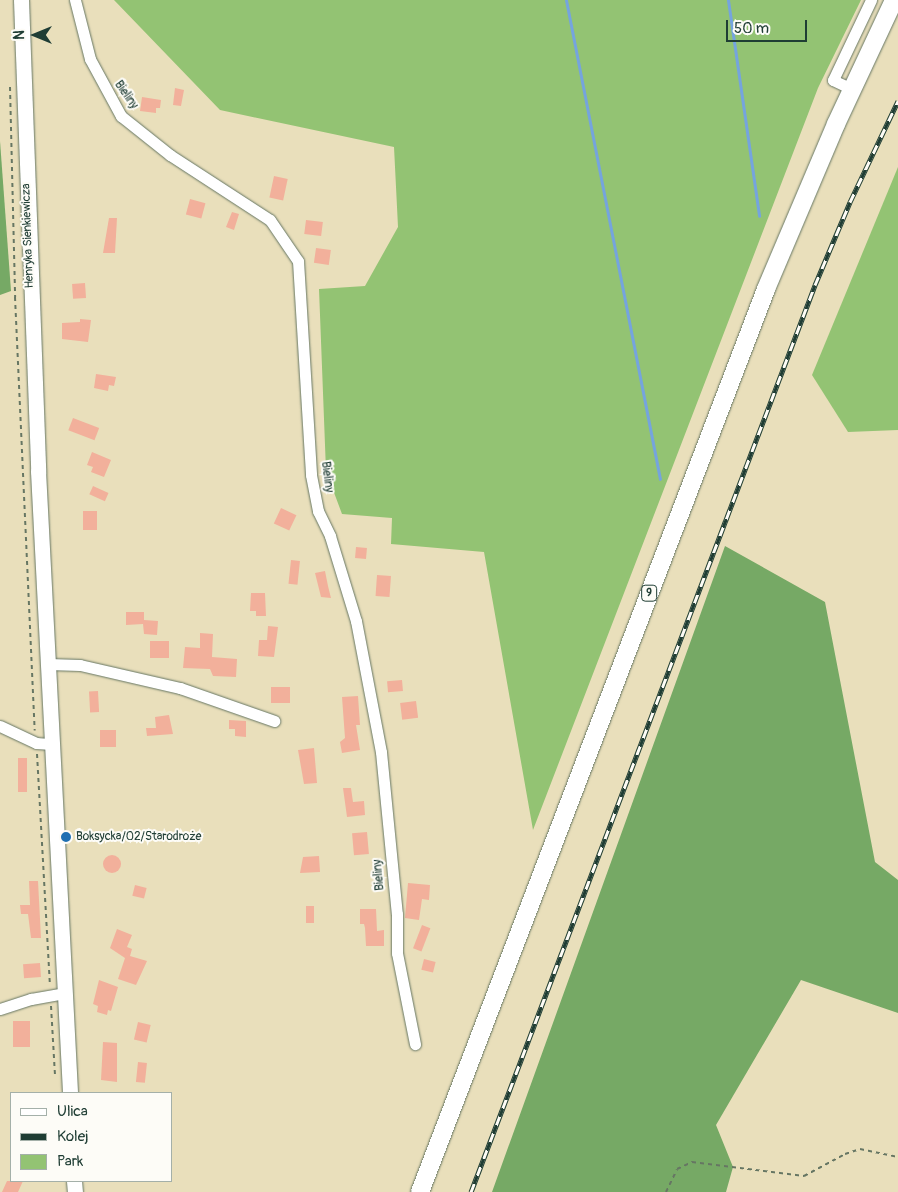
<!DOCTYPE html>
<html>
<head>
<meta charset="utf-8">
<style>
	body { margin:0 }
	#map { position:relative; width:898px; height:1192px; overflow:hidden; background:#e9dfbb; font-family:Pangolin,sans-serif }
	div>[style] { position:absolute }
	.green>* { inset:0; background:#93c373 }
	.forest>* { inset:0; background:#76a965 }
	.stream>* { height:3px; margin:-1.5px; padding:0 1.5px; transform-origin:1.5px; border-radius:1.5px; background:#75a4de }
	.building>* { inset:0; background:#f2b09b; transform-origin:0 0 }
	.round { border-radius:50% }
	.path>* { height:2px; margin-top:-1px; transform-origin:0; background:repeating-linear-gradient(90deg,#667663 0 4px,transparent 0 8px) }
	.roads { filter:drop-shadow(0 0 1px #667663) drop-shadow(0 0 1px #667663) }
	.street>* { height:11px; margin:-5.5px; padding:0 5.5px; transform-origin:5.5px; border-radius:5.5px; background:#fff }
	.secondary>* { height:15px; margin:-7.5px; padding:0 7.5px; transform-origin:7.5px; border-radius:7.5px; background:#fff }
	.primary>* { height:18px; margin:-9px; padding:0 9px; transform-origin:9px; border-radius:9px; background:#fff }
	.rail>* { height:5px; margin-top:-2.5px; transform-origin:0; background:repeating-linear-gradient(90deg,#fdfcf7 0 9px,#1f3d34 0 18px); box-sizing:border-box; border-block:1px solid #1f3d34 }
	.dots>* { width:14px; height:14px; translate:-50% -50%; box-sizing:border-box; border:2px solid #fdfcf7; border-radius:50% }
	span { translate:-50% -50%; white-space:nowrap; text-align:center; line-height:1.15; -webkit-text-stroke:4px #fdfcf7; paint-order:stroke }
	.shield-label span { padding:1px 4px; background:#fdfcf7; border:1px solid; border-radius:4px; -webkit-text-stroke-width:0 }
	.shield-label { font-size:11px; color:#1f3d34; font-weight:700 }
	.street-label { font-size:12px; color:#1f3d34 }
	.poi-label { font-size:12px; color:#1f3d34 }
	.left { translate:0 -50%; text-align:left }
	.legend { position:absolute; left:10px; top:1092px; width:162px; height:90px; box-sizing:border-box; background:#fdfcf7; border:1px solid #a4b0a9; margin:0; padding:6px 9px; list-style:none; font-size:15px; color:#1f3d34 }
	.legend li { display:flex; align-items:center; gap:10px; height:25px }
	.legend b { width:25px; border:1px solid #a4b0a9 }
	.north { position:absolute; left:10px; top:10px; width:50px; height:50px; -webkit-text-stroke:4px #fdfcf7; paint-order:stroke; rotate:270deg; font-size:14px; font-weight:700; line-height:20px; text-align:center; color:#1f3d34 }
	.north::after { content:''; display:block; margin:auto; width:18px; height:22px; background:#1f3d34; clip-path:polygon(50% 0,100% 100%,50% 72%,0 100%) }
	.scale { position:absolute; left:726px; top:20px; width:81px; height:22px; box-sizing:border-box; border:2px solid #1f3d34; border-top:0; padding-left:6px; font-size:15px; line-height:18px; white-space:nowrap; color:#1f3d34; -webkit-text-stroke:4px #fdfcf7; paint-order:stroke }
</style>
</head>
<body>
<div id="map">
	<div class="green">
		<i style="clip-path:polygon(114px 0,861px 0,818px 88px,533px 830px,484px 552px,391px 544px,392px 518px,342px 514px,326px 471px,319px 289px,365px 286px,398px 227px,394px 147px,220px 110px)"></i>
		<i style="clip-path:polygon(898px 167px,898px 430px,848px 432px,812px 375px)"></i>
	</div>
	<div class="forest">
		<i style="clip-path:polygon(0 141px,11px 291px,0 295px)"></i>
		<i style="clip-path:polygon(725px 546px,825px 602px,875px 862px,898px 880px,898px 1013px,801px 980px,716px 1125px,733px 1167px,726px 1192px,492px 1192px)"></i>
	</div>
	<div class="stream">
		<i style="left:566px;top:0;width:488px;rotate:78.9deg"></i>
		<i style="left:728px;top:0;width:218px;rotate:81.8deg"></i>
	</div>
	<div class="building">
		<i style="clip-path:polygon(175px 88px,184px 90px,181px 106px,173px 105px)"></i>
		<i style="clip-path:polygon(142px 97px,161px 100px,160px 108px,156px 108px,156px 113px,140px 111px)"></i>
		<i style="left:274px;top:176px;width:14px;height:22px;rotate:12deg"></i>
		<i style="left:190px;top:199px;width:16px;height:16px;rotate:15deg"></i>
		<i style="clip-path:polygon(232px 212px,239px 214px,234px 230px,226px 227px)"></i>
		<i style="clip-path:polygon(109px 218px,117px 218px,115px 253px,103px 253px)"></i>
		<i style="left:306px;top:220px;width:17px;height:14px;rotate:7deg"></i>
		<i style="left:316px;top:248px;width:15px;height:15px;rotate:8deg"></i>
		<i style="left:85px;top:283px;width:15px;height:13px;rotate:86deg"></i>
		<i style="clip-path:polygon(80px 319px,91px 320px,88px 342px,62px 339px,62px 323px,80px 322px)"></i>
		<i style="clip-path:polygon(96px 374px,116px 377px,114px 386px,109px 385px,108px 391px,94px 388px)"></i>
		<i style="left:73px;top:418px;width:28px;height:13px;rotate:21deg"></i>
		<i style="clip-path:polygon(92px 452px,111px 460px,104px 477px,91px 472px,93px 467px,87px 465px)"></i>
		<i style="left:93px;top:486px;width:17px;height:9px;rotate:24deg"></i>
		<i style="left:281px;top:508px;width:17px;height:17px;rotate:25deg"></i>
		<i style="left:83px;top:511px;width:14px;height:19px"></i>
		<i style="left:356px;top:547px;width:11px;height:11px;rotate:5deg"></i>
		<i style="left:291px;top:560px;width:9px;height:24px;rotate:6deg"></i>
		<i style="clip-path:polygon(325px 571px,328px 586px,331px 598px,321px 597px,315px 573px)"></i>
		<i style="left:377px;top:575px;width:14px;height:21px;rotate:4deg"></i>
		<i style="clip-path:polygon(251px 593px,265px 593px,266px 616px,256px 616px,256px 611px,250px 611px)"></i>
		<i style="clip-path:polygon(126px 612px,144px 612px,144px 620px,158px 621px,157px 635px,144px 634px,143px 624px,126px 625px)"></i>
		<i style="clip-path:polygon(268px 626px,278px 627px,274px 657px,258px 656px,259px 640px,270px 640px,267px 640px)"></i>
		<i style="clip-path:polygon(200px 633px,213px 634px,212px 657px,237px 659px,236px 677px,213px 676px,210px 669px,183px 668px,185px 647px,200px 648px)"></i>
		<i style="left:150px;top:641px;width:19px;height:17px"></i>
		<i style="left:402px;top:680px;width:11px;height:15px;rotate:85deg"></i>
		<i style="left:271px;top:687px;width:19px;height:16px"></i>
		<i style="left:98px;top:691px;width:21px;height:9px;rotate:87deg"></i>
		<i style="clip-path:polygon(358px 696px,360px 725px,356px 725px,360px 750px,342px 753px,340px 742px,345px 738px,342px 697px)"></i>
		<i style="left:416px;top:701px;width:17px;height:16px;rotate:83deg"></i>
		<i style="clip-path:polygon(169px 715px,173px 734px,147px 736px,146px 728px,156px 728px,155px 717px)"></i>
		<i style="clip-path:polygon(229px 720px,246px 721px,246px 737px,235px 736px,235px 729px,229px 729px)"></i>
		<i style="left:100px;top:730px;width:16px;height:17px"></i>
		<i style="clip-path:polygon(314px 748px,317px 783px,304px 784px,298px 750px)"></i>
		<i style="left:18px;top:758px;width:9px;height:34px"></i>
		<i style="clip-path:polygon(343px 788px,351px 788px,353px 802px,364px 801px,365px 815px,347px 817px)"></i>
		<i style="left:367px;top:832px;width:22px;height:15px;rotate:85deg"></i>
		<i class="round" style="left:103px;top:855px;width:18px;height:18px"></i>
		<i style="clip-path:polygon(319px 856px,320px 872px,300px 873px,303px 857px)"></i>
		<i style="clip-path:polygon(29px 881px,38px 881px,41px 938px,31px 938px,28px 914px,21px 914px,20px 905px,30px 905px)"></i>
		<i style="clip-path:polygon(408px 883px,430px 885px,429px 900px,422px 899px,419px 920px,405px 918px)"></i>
		<i style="left:135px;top:885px;width:12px;height:11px;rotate:14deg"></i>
		<i style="left:306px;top:906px;width:8px;height:17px"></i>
		<i style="clip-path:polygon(360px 909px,376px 909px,377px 931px,384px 930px,384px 946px,366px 946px,365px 928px,364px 924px,360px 924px)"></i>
		<i style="left:422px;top:925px;width:9px;height:25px;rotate:21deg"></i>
		<i style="clip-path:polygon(117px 929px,132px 935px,127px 947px,132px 949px,130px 956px,147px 961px,136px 985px,118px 979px,125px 958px,110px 948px)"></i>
		<i style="left:424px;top:959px;width:12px;height:11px;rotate:14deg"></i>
		<i style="left:40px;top:963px;width:14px;height:17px;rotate:86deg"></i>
		<i style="clip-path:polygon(99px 980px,118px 987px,111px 1011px,108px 1010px,107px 1015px,97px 1012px,98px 1006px,93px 1004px)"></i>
		<i style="left:13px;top:1021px;width:17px;height:26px"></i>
		<i style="left:138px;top:1022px;width:13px;height:18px;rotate:13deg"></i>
		<i style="clip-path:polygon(103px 1042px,117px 1043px,117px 1082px,101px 1080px)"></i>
		<i style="left:138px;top:1062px;width:9px;height:20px;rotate:6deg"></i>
		<i style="clip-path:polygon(7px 1181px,23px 1181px,18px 1192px,2px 1192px)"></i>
	</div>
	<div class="path">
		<i style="left:10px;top:87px;width:210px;rotate:88.6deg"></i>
		<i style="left:15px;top:297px;width:434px;rotate:87.4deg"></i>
		<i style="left:37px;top:754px;width:230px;rotate:86.8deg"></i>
		<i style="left:51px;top:1006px;width:70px;rotate:86.7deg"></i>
		<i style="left:666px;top:1192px;width:25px;rotate:-64deg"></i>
		<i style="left:677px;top:1169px;width:17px;rotate:-25deg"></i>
		<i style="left:692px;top:1162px;width:113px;rotate:7.1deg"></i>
		<i style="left:804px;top:1176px;width:47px;rotate:-28.2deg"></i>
		<i style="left:845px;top:1154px;width:16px;rotate:-18deg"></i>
		<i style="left:860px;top:1149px;width:39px;rotate:12deg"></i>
	</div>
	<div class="roads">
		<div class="street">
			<i style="left:75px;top:0;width:61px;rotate:75.7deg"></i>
			<i style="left:90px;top:59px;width:65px;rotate:61.5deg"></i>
			<i style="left:121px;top:116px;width:63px;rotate:38.5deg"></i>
			<i style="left:170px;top:155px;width:119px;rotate:33deg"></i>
			<i style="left:270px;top:220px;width:50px;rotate:55.7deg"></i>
			<i style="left:298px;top:261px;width:214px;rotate:86.5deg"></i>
			<i style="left:311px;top:475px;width:37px;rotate:79deg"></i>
			<i style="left:318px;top:511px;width:28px;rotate:64deg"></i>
			<i style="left:330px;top:536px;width:89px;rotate:73deg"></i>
			<i style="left:356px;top:621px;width:133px;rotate:79.2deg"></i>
			<i style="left:381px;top:752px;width:163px;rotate:84.4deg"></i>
			<i style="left:397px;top:914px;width:39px;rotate:90deg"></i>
			<i style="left:397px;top:953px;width:93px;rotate:78.8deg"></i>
			<i style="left:852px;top:89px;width:21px;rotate:-155deg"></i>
			<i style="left:833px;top:80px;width:89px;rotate:-64.6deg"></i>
			<i style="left:48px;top:664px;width:32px;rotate:2deg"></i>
			<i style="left:80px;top:665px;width:103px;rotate:13deg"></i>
			<i style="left:180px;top:688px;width:100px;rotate:19.3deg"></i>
			<i style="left:0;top:726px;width:40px;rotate:25deg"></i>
			<i style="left:36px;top:743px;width:16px;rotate:4deg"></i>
			<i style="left:0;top:1009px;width:33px;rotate:-18deg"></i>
			<i style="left:31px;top:999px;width:35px;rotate:-10deg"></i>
		</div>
		<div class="secondary">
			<i style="left:21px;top:0;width:471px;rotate:87.9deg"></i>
			<i style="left:38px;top:471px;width:623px;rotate:87.05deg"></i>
			<i style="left:74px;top:1181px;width:11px;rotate:85deg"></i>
		</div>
		<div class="primary">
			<i style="left:420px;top:1192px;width:967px;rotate:-69.03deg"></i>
			<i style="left:766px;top:289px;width:179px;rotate:-67deg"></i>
			<i style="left:836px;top:124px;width:137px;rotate:-64.9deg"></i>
		</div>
	</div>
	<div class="rail">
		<i style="left:471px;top:1192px;width:970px;rotate:-69.23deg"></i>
		<i style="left:815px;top:285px;width:90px;rotate:-67.1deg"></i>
		<i style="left:850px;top:202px;width:112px;rotate:-64.6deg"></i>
	</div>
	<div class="dots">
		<i style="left:66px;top:837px;background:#1f6fb2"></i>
	</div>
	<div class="shield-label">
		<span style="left:649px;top:593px">9</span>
	</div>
	<div class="street-label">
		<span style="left:126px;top:95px;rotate:55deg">Bieliny</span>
		<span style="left:28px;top:236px;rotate:-92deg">Henryka Sienkiewicza</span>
		<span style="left:327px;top:477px;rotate:83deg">Bieliny</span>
		<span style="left:379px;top:875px;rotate:-95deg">Bieliny</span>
	</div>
	<div class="poi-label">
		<span class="left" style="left:76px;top:837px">Boksycka/02/Starodroże</span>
	</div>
	<ul class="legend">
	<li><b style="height:6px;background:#fff"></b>Ulica</li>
	<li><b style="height:6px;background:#1f3d34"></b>Kolej</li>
	<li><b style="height:14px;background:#93c373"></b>Park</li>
	</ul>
	<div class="north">N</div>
	<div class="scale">50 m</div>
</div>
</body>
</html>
